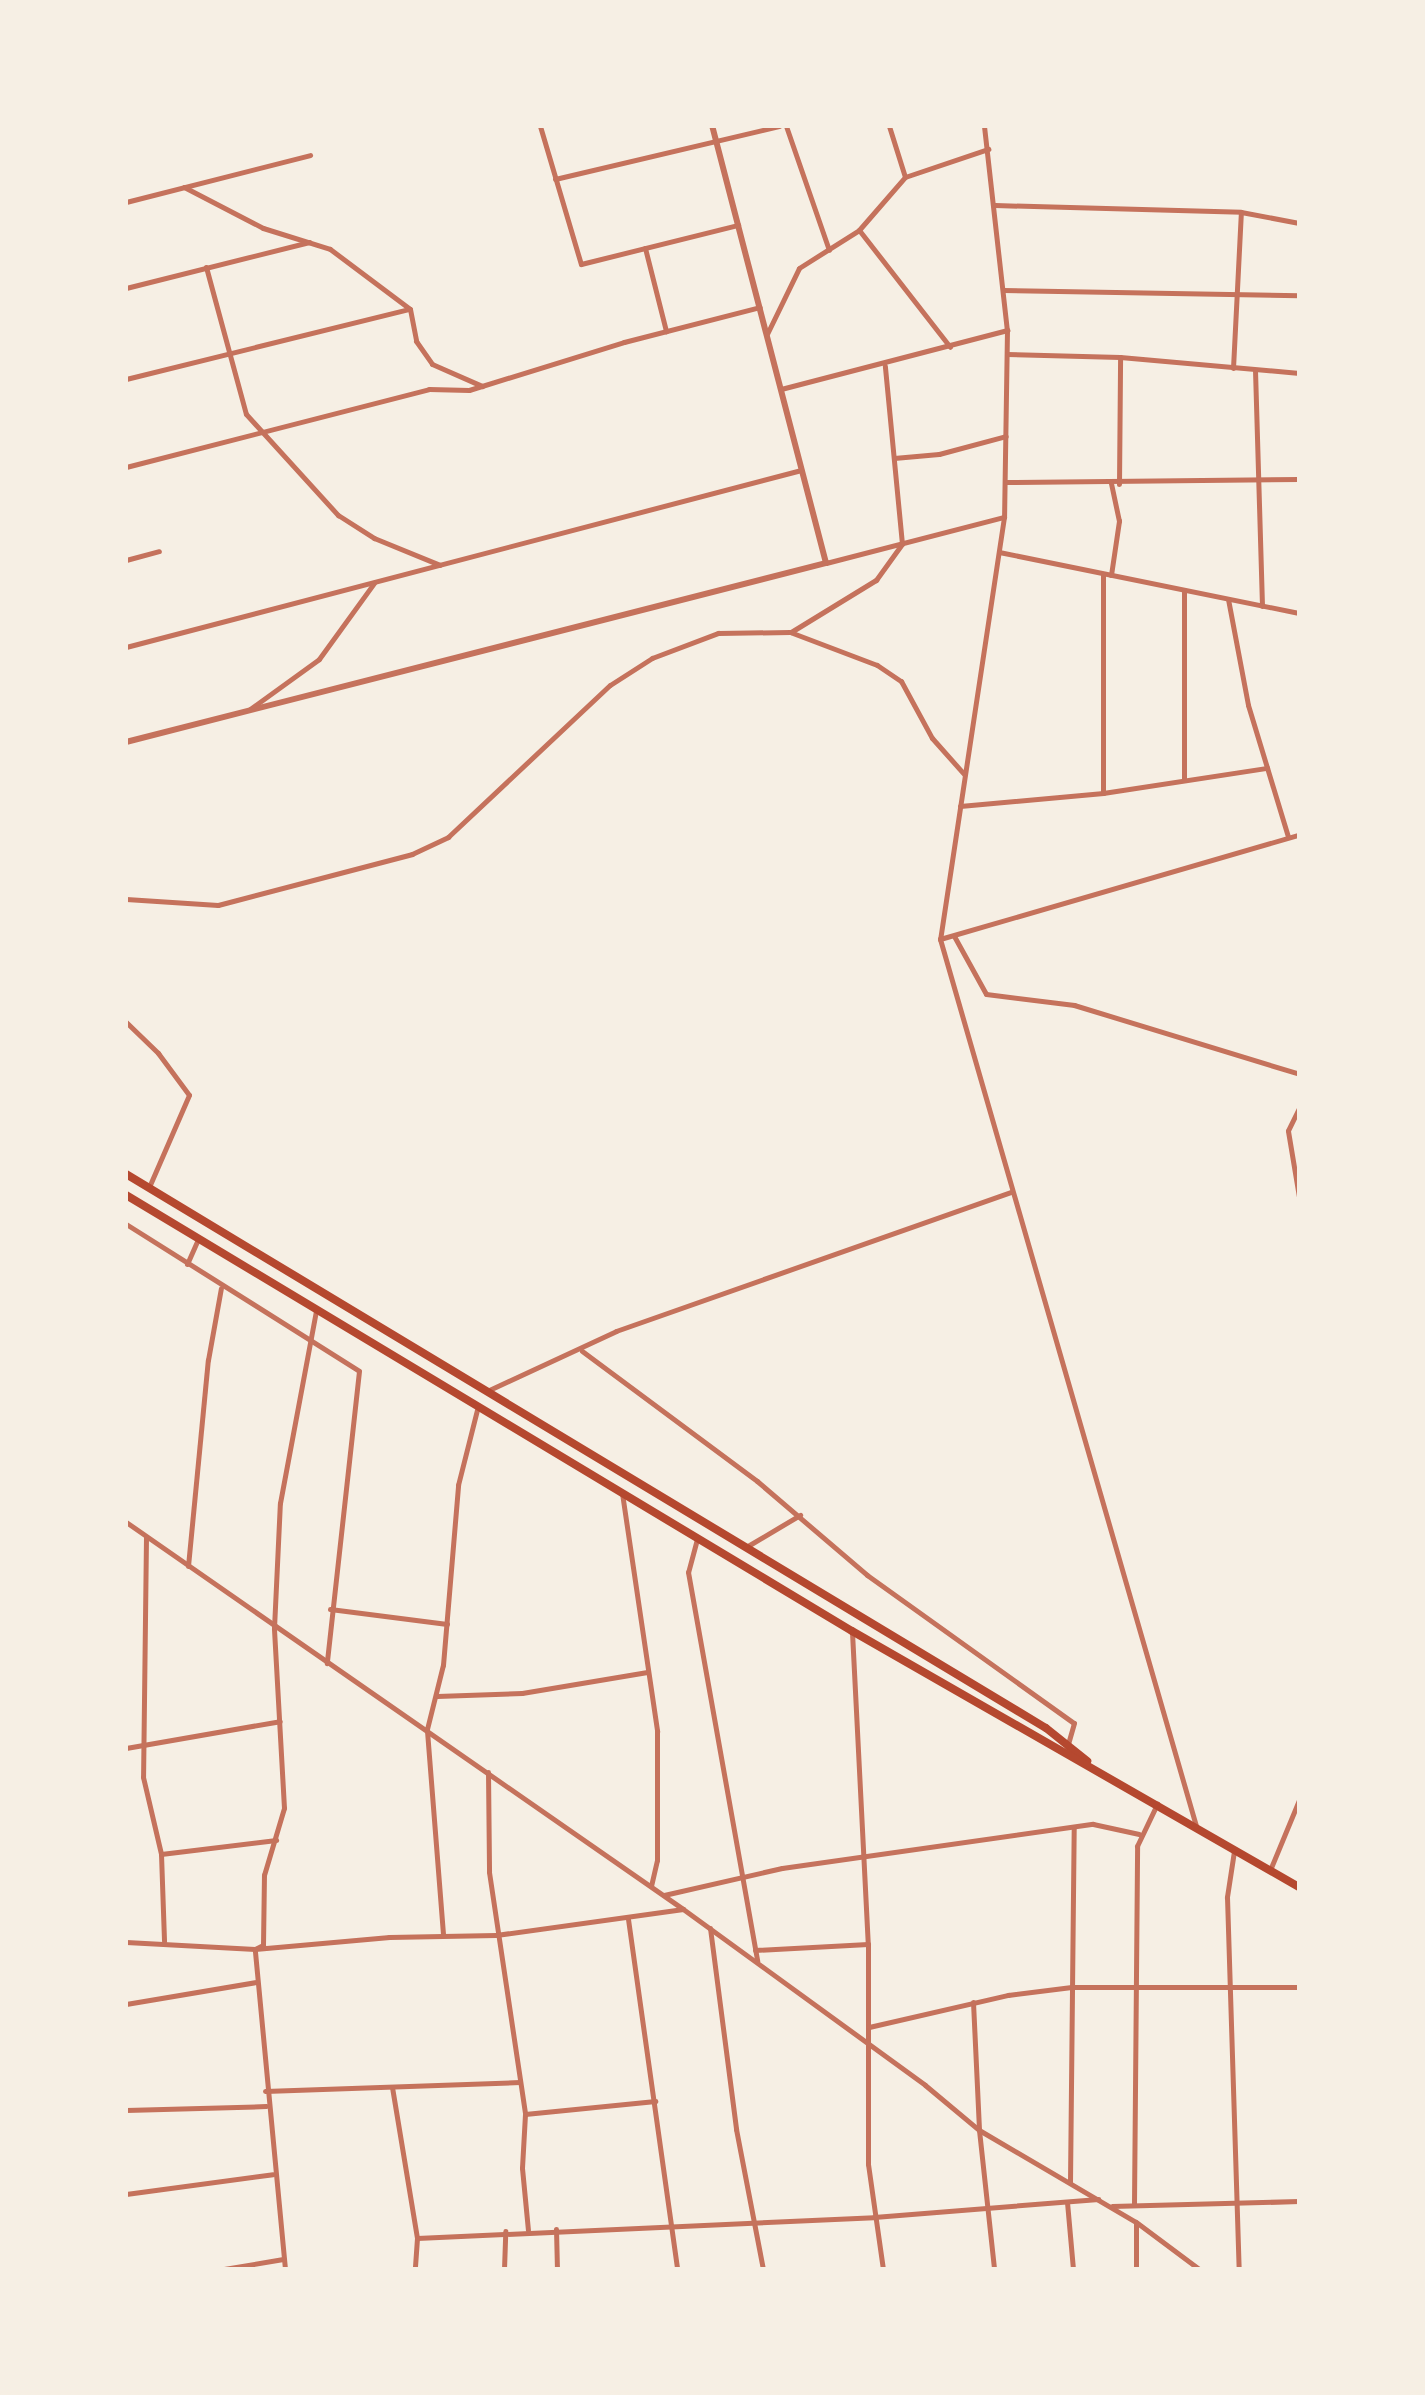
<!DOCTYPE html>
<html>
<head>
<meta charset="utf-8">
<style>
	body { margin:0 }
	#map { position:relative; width:1425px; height:2395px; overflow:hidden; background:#f6efe4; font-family:"Sofia Sans Condensed",sans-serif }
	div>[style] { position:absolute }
	.minor>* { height:5px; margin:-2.5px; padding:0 2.5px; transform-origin:2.5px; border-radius:2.5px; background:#c5725c }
	.tertiary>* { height:6px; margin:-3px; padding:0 3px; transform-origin:3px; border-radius:3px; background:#c5725c }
	.trunk>* { height:8px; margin:-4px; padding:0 4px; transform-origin:4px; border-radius:4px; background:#b5482f }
	span { translate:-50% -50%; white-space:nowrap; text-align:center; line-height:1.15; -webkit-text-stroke:8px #f6efe4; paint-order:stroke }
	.frame { position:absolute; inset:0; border:128px solid #f6efe4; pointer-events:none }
</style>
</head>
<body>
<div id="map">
	<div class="minor">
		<i style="left:540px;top:126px;width:144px;rotate:73.5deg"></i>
		<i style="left:581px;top:264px;width:162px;rotate:-14deg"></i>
		<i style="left:786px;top:126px;width:131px;rotate:70.9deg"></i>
		<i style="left:889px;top:126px;width:53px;rotate:72.6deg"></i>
		<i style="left:984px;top:126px;width:205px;rotate:83.6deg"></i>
		<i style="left:1007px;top:330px;width:187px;rotate:90.9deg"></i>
		<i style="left:1004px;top:517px;width:427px;rotate:98.6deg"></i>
		<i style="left:940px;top:939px;width:923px;rotate:73.9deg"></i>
		<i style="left:555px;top:179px;width:230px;rotate:-13.3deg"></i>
		<i style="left:184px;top:187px;width:89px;rotate:27.4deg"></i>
		<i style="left:263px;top:228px;width:70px;rotate:17.4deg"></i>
		<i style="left:330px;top:249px;width:100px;rotate:36.9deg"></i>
		<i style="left:410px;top:309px;width:33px;rotate:79deg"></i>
		<i style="left:416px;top:341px;width:28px;rotate:55deg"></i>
		<i style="left:432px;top:364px;width:55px;rotate:23.7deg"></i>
		<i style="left:126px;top:202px;width:190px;rotate:-14.3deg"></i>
		<i style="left:995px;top:205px;width:246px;rotate:1.6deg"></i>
		<i style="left:1241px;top:212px;width:59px;rotate:10.7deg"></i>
		<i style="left:859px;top:230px;width:148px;rotate:52.1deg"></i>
		<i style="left:645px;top:248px;width:86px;rotate:75.8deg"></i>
		<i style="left:206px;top:267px;width:152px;rotate:74.8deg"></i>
		<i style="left:246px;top:414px;width:137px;rotate:47.7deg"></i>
		<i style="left:338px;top:515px;width:43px;rotate:32.6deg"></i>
		<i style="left:374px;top:538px;width:71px;rotate:22.2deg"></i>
		<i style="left:126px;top:288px;width:189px;rotate:-14.1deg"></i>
		<i style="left:1003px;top:290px;width:296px;rotate:1deg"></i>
		<i style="left:767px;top:334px;width:73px;rotate:-64.1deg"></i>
		<i style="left:799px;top:268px;width:71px;rotate:-32.3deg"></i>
		<i style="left:859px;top:230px;width:70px;rotate:-49deg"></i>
		<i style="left:905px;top:177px;width:88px;rotate:-18.6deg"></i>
		<i style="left:1007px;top:354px;width:113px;rotate:1.5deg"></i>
		<i style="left:1120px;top:357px;width:180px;rotate:5.1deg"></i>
		<i style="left:1233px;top:368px;width:156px;rotate:-87.1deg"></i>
		<i style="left:1255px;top:370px;width:236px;rotate:88.3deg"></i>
		<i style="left:126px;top:379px;width:292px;rotate:-13.9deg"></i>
		<i style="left:781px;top:389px;width:234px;rotate:-14.6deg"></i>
		<i style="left:894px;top:458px;width:45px;rotate:-5.1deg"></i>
		<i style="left:939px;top:454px;width:69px;rotate:-15deg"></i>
		<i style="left:126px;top:467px;width:313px;rotate:-14.4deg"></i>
		<i style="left:429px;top:389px;width:40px;rotate:1.4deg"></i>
		<i style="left:469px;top:390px;width:162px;rotate:-17.2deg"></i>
		<i style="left:624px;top:342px;width:140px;rotate:-14.4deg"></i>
		<i style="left:1006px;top:482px;width:293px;rotate:-0.6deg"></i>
		<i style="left:1119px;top:484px;width:127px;rotate:-89.5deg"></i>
		<i style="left:999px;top:552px;width:306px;rotate:11.5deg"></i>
		<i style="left:126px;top:560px;width:34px;rotate:-15deg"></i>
		<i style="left:826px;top:563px;width:184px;rotate:-14.5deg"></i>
		<i style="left:1103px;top:574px;width:219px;rotate:90deg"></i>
		<i style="left:1111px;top:575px;width:55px;rotate:-81.6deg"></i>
		<i style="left:1119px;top:521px;width:39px;rotate:-102deg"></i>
		<i style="left:1184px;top:590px;width:190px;rotate:90deg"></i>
		<i style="left:1228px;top:599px;width:108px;rotate:79.3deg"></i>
		<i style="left:1248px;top:705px;width:138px;rotate:73.1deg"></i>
		<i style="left:791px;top:632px;width:100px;rotate:-31.5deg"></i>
		<i style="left:876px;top:580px;width:44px;rotate:-54.2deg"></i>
		<i style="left:902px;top:544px;width:179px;rotate:-95.5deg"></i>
		<i style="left:126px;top:647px;width:698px;rotate:-14.69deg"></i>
		<i style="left:250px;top:709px;width:85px;rotate:-35.9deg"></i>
		<i style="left:319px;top:659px;width:94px;rotate:-54.1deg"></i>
		<i style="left:960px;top:806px;width:144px;rotate:-5.2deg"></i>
		<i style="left:1103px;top:793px;width:166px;rotate:-8.7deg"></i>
		<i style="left:126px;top:899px;width:92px;rotate:3.7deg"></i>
		<i style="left:218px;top:905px;width:201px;rotate:-14.7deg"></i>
		<i style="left:412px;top:854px;width:40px;rotate:-25deg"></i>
		<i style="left:448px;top:837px;width:222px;rotate:-43.2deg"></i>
		<i style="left:610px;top:685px;width:50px;rotate:-32.7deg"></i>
		<i style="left:652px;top:658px;width:71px;rotate:-20.7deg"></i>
		<i style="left:718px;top:633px;width:72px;rotate:-0.8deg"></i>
		<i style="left:790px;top:632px;width:93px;rotate:20.8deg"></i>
		<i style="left:877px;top:665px;width:29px;rotate:34deg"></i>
		<i style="left:901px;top:681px;width:65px;rotate:61.5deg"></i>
		<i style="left:932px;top:738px;width:48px;rotate:48.4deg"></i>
		<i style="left:954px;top:936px;width:66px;rotate:61.1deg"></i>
		<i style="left:986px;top:994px;width:89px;rotate:7.1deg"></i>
		<i style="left:1074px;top:1005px;width:235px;rotate:17deg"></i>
		<i style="left:940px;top:939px;width:374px;rotate:-16.2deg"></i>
		<i style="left:126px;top:1022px;width:45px;rotate:44.1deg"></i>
		<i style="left:158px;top:1053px;width:52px;rotate:53.6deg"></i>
		<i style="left:189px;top:1095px;width:100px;rotate:113.5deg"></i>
		<i style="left:1299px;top:1108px;width:25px;rotate:116deg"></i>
		<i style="left:1288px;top:1131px;width:67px;rotate:80.5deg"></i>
		<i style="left:126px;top:1224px;width:275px;rotate:32.2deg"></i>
		<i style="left:359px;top:1371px;width:294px;rotate:96.3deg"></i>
		<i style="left:187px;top:1264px;width:27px;rotate:-66deg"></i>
		<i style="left:582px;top:1351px;width:218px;rotate:36.6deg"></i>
		<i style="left:757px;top:1481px;width:145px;rotate:40.5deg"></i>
		<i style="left:867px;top:1575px;width:254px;rotate:35.6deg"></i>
		<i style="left:1074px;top:1723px;width:25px;rotate:106deg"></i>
		<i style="left:487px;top:1391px;width:142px;rotate:-24.9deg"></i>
		<i style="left:616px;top:1331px;width:419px;rotate:-19.4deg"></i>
		<i style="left:622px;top:1493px;width:241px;rotate:81.6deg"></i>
		<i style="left:657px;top:1731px;width:129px;rotate:90deg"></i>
		<i style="left:657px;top:1860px;width:26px;rotate:103deg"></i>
		<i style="left:126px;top:1522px;width:678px;rotate:34.79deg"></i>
		<i style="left:146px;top:1537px;width:240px;rotate:90.7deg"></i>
		<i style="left:143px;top:1777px;width:79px;rotate:76.8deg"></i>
		<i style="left:161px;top:1854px;width:87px;rotate:88deg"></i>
		<i style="left:697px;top:1539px;width:34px;rotate:105deg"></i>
		<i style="left:688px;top:1572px;width:395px;rotate:79.9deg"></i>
		<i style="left:746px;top:1547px;width:63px;rotate:-30.7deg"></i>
		<i style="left:188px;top:1566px;width:207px;rotate:-84.5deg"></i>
		<i style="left:208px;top:1360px;width:73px;rotate:-79.8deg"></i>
		<i style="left:330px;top:1609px;width:118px;rotate:7.3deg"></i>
		<i style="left:852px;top:1632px;width:312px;rotate:87.1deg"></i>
		<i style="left:868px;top:1944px;width:220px;rotate:90deg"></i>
		<i style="left:868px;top:2164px;width:106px;rotate:81.9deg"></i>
		<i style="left:437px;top:1696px;width:85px;rotate:-2deg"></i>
		<i style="left:522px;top:1693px;width:127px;rotate:-9.5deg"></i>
		<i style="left:126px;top:1748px;width:156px;rotate:-9.9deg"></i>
		<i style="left:488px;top:1772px;width:100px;rotate:89.4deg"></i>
		<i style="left:489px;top:1872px;width:245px;rotate:81.5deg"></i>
		<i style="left:525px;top:2114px;width:54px;rotate:93.2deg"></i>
		<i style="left:522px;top:2168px;width:62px;rotate:84.5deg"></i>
		<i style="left:1234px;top:1851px;width:47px;rotate:98.7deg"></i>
		<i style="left:1227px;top:1897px;width:372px;rotate:88.2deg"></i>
		<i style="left:161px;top:1854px;width:116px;rotate:-6.9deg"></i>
		<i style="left:1270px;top:1870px;width:76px;rotate:-67.5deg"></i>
		<i style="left:664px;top:1895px;width:121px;rotate:-12.9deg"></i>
		<i style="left:782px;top:1868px;width:314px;rotate:-8.1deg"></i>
		<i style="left:1093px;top:1824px;width:47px;rotate:12.3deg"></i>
		<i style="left:628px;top:1919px;width:353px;rotate:82deg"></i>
		<i style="left:710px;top:1928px;width:203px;rotate:82.6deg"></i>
		<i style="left:736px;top:2129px;width:143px;rotate:79.1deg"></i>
		<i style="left:443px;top:1934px;width:206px;rotate:-94.5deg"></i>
		<i style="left:427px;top:1729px;width:66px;rotate:-76deg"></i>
		<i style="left:443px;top:1665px;width:181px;rotate:-85.2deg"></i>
		<i style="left:458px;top:1485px;width:81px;rotate:-75.8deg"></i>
		<i style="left:126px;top:1942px;width:129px;rotate:3.1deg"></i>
		<i style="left:255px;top:1949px;width:135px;rotate:-5.1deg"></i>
		<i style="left:389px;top:1937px;width:107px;rotate:-1.1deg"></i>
		<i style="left:496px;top:1935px;width:189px;rotate:-7.9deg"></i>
		<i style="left:683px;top:1909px;width:299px;rotate:36deg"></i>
		<i style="left:925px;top:2085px;width:70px;rotate:39.8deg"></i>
		<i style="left:979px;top:2130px;width:182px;rotate:30.4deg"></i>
		<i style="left:1136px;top:2222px;width:79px;rotate:36.7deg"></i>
		<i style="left:755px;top:1950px;width:113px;rotate:-3deg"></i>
		<i style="left:973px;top:2002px;width:128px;rotate:87.3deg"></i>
		<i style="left:979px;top:2130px;width:140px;rotate:83.8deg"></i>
		<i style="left:126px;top:2004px;width:132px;rotate:-9.6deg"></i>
		<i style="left:869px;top:2027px;width:143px;rotate:-13deg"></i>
		<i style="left:1008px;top:1995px;width:64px;rotate:-7.1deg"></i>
		<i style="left:1072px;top:1987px;width:227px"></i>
		<i style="left:392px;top:2087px;width:153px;rotate:80.6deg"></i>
		<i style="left:417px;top:2238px;width:31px;rotate:94deg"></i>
		<i style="left:265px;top:2091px;width:255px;rotate:-2deg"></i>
		<i style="left:126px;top:2110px;width:140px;rotate:-1.6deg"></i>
		<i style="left:525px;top:2114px;width:131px;rotate:-5.7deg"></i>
		<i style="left:1070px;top:2182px;width:355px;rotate:-89.4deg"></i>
		<i style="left:126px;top:2194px;width:148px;rotate:-7.7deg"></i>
		<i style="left:1067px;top:2202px;width:67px;rotate:84.9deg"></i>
		<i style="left:1134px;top:2204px;width:358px;rotate:-89.5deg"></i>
		<i style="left:1137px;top:1846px;width:47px;rotate:-64.5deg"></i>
		<i style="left:1112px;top:2206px;width:187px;rotate:-1.5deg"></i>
		<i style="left:1136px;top:2223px;width:46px;rotate:90deg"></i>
		<i style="left:556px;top:2229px;width:40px;rotate:88.6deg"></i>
		<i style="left:417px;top:2238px;width:457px;rotate:-2.6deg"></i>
		<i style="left:874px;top:2217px;width:225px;rotate:-4.6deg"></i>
		<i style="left:224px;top:2269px;width:60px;rotate:-9.6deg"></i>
		<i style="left:285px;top:2269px;width:321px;rotate:-95.4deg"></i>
		<i style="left:255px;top:1949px;width:9px;rotate:-27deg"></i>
		<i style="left:263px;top:1945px;width:70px;rotate:-89.2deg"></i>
		<i style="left:264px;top:1875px;width:70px;rotate:-73.4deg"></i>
		<i style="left:284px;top:1808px;width:180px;rotate:-93.2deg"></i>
		<i style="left:274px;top:1628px;width:125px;rotate:-87.3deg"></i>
		<i style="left:280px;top:1503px;width:196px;rotate:-79.4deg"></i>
		<i style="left:504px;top:2269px;width:38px;rotate:-88deg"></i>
	</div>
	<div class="tertiary">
		<i style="left:126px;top:742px;width:723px;rotate:-14.34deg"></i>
		<i style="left:826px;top:563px;width:452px;rotate:-104.6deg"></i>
	</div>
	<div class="trunk">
		<i style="left:126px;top:1174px;width:1074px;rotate:31.06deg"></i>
		<i style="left:1046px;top:1728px;width:53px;rotate:38.8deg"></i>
		<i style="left:126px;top:1195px;width:847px;rotate:30.99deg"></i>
		<i style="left:852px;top:1631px;width:515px;rotate:29.8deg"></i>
	</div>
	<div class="frame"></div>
</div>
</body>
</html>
